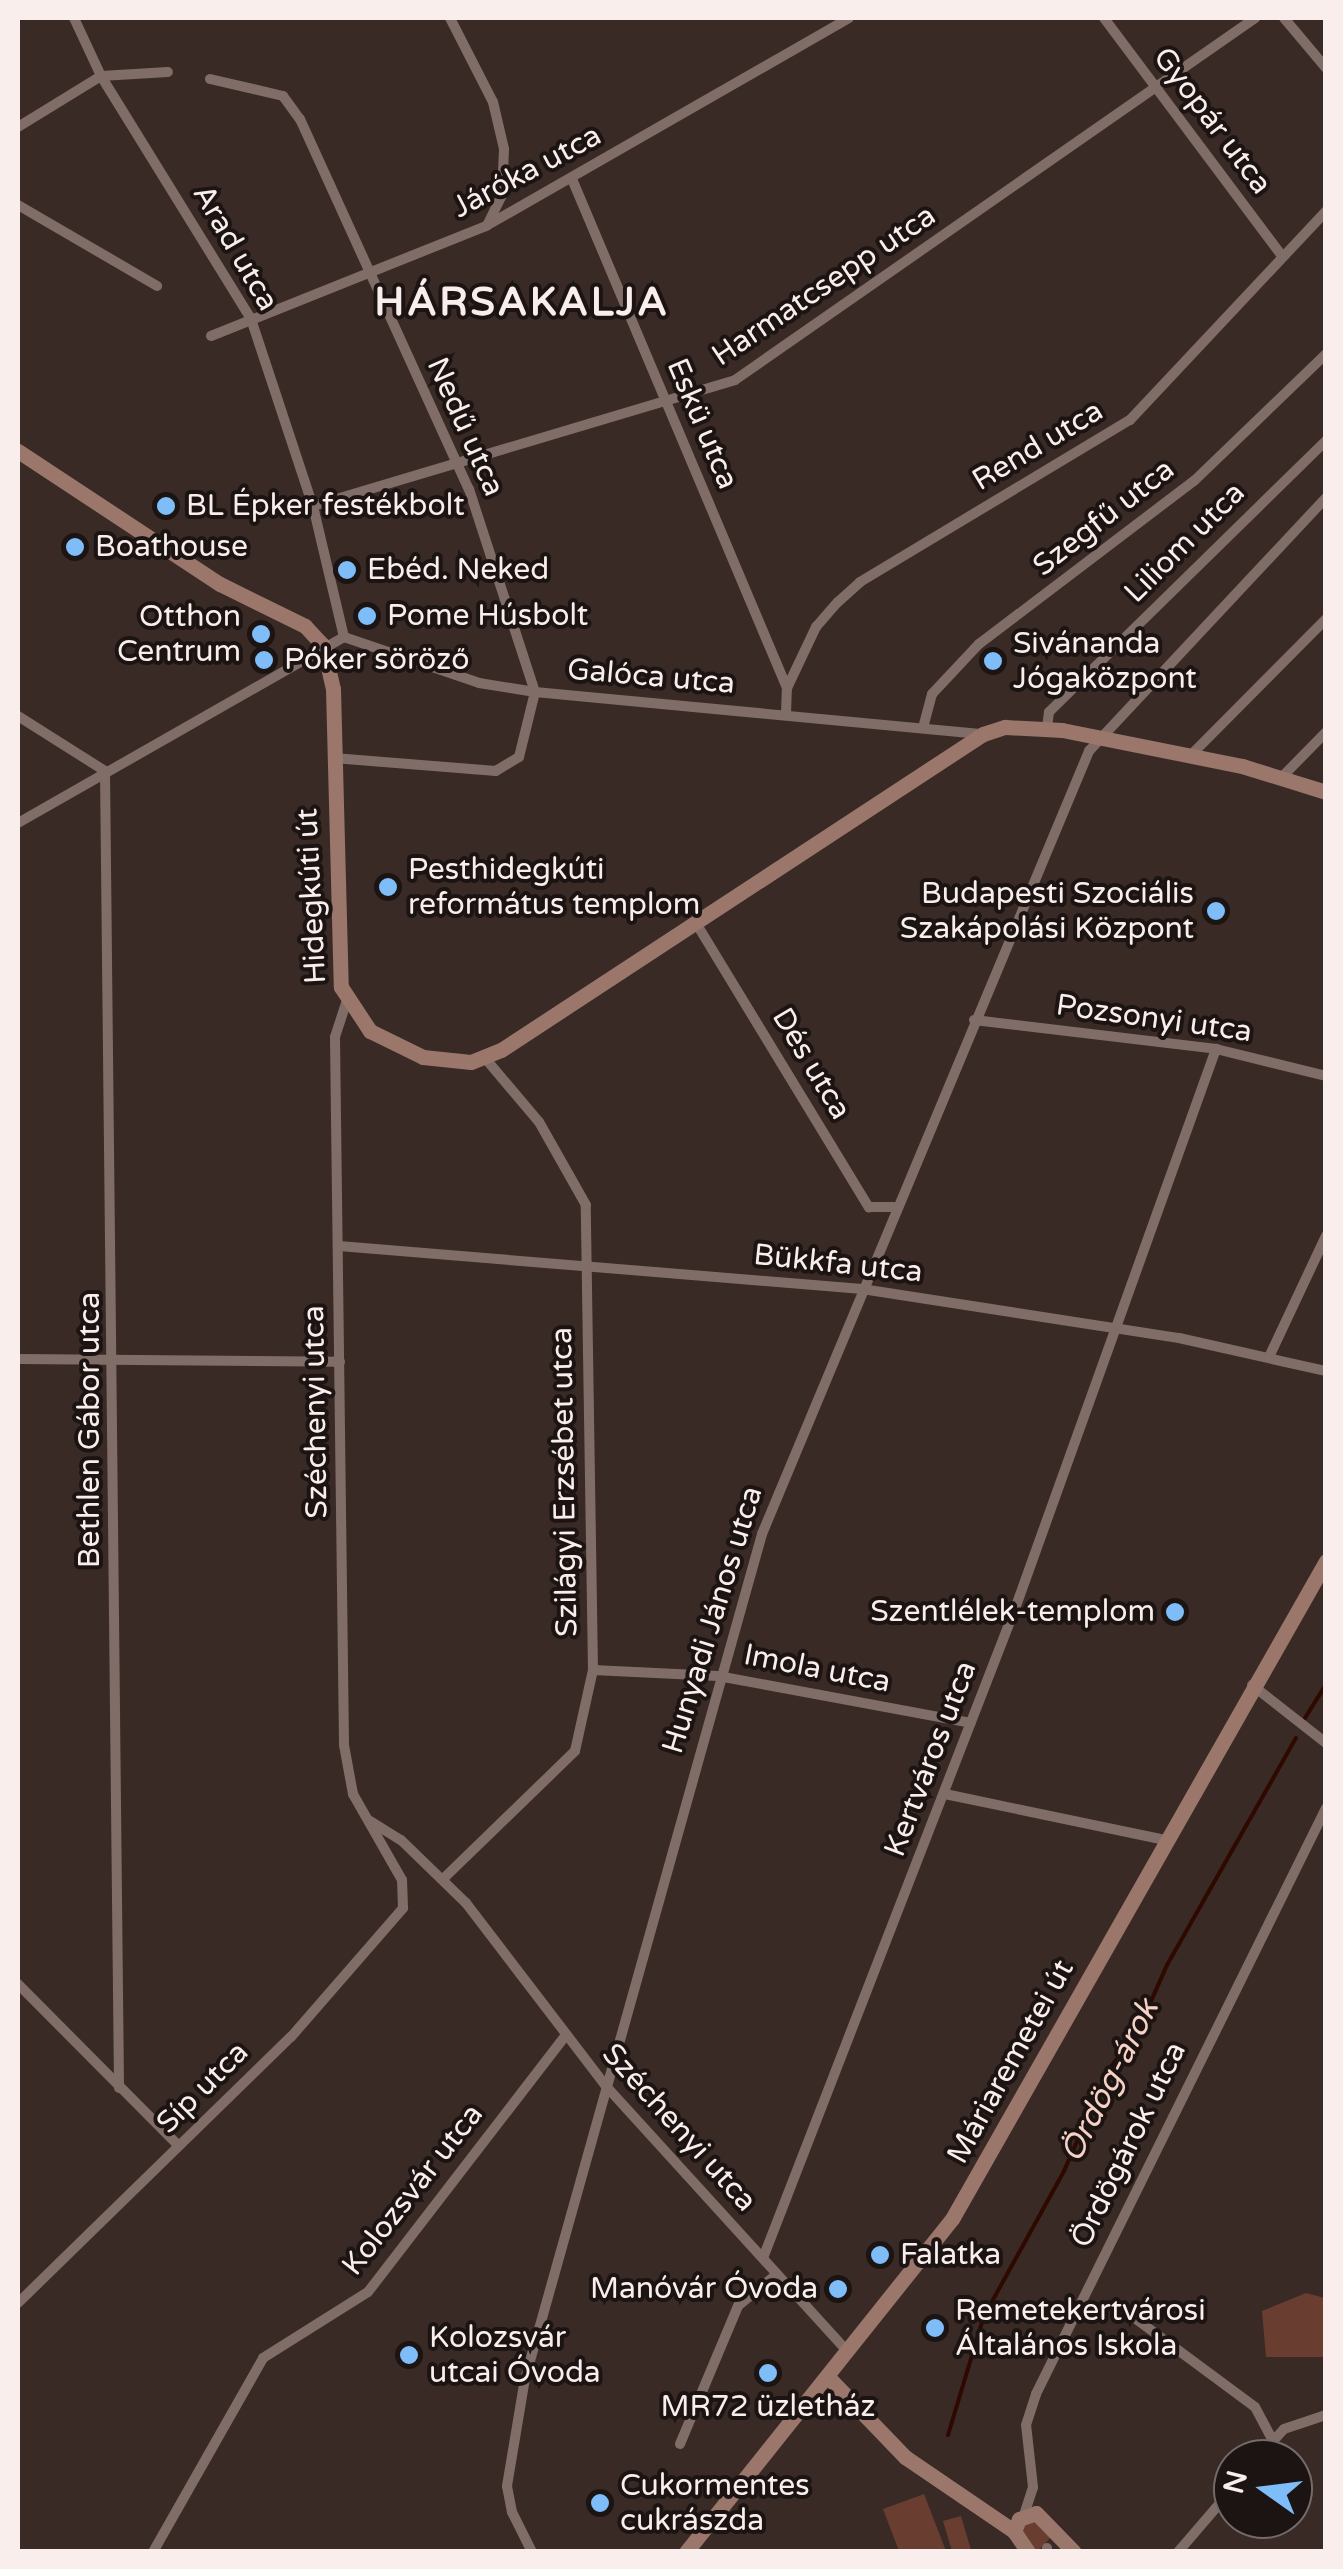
<!DOCTYPE html>
<html>
<head>
<meta charset="utf-8">
<style>
	body { margin:0 }
	#map { position:relative; width:1343px; height:2569px; overflow:hidden; background:#392a25; font-family:"Varela Round",sans-serif }
	div>[style] { position:absolute }
	.green>* { inset:0; background:#693e30 }
	.stream>* { height:4px; margin:-2px; padding:0 2px; transform-origin:2px; border-radius:2px; background:#2f0800 }
	.street>* { height:10px; margin:-5px; padding:0 5px; transform-origin:5px; border-radius:5px; background:#806d67 }
	.secondary>* { height:15px; margin:-7.5px; padding:0 7.5px; transform-origin:7.5px; border-radius:7.5px; background:#9b766a }
	.dots>* { width:28px; height:28px; translate:-50% -50%; box-sizing:border-box; border:5px solid #1b1412; border-radius:50% }
	span { translate:-50% -50%; white-space:nowrap; text-align:center; line-height:1.15; -webkit-text-stroke:8px #1b1412; paint-order:stroke }
	.street-label { font-size:30px; color:#f9eeeb }
	.poi-label { font-size:30px; color:#f9eeeb }
	.left { translate:0 -50%; text-align:left }
	.right { translate:-100% -50%; text-align:right }
	.water-label { font-size:32px; color:#f6d1c5; font-style:italic }
	.district-label { font-size:40px; color:#f9eeeb; font-weight:700; letter-spacing:2.5px }
	.frame { position:absolute; inset:0; border:20px solid #f9eeeb; pointer-events:none }
	.north { position:absolute; left:1213px; top:2439px; width:100px; height:100px; box-sizing:border-box; background:#1b1412; border:2px solid #746b69; border-radius:50%; rotate:284deg; font-size:28px; font-weight:700; line-height:40px; text-align:center; color:#f9eeeb }
	.north::after { content:''; display:block; margin:auto; width:35px; height:45px; background:#7fbdf9; clip-path:polygon(50% 0,100% 100%,50% 72%,0 100%) }
</style>
</head>
<body>
<div id="map">
	<div class="green">
		<i style="clip-path:polygon(1306px 2293px,1325px 2298px,1325px 2357px,1266px 2357px,1262px 2311px)"></i>
		<i style="clip-path:polygon(924px 2494px,946px 2551px,899px 2551px,883px 2509px)"></i>
		<i style="clip-path:polygon(1030px 2513px,1053px 2535px,1038px 2551px,1028px 2551px,1016px 2525px)"></i>
		<i style="clip-path:polygon(961px 2516px,971px 2550px,952px 2551px,943px 2521px)"></i>
	</div>
	<div class="stream">
		<i style="left:1305px;top:1718px;width:39px;rotate:-58deg"></i>
		<i style="left:948px;top:2435px;width:124px;rotate:-73.2deg"></i>
		<i style="left:984px;top:2316px;width:166px;rotate:-61.1deg"></i>
		<i style="left:1064px;top:2171px;width:111px;rotate:-66.2deg"></i>
		<i style="left:1109px;top:2069px;width:43px;rotate:-51.5deg"></i>
		<i style="left:1136px;top:2035px;width:77px;rotate:-66.1deg"></i>
		<i style="left:1167px;top:1965px;width:261px;rotate:-60.4deg"></i>
	</div>
	<div class="street">
		<i style="left:74px;top:18px;width:64px;rotate:65deg"></i>
		<i style="left:101px;top:76px;width:286px;rotate:58.3deg"></i>
		<i style="left:251px;top:319px;width:197px;rotate:71.7deg"></i>
		<i style="left:313px;top:506px;width:135px;rotate:76.7deg"></i>
		<i style="left:450px;top:18px;width:94px;rotate:62.9deg"></i>
		<i style="left:493px;top:102px;width:48px;rotate:76.8deg"></i>
		<i style="left:504px;top:149px;width:46px;rotate:92.5deg"></i>
		<i style="left:502px;top:195px;width:34px;rotate:116deg"></i>
		<i style="left:1104px;top:18px;width:296px;rotate:53.2deg"></i>
		<i style="left:1284px;top:18px;width:65px;rotate:50deg"></i>
		<i style="left:210px;top:79px;width:75px;rotate:13.1deg"></i>
		<i style="left:283px;top:96px;width:29px;rotate:54deg"></i>
		<i style="left:300px;top:119px;width:407px;rotate:65.5deg"></i>
		<i style="left:469px;top:489px;width:213px;rotate:72deg"></i>
		<i style="left:535px;top:692px;width:67px;rotate:103.8deg"></i>
		<i style="left:519px;top:757px;width:27px;rotate:149deg"></i>
		<i style="left:496px;top:771px;width:163px;rotate:-175.4deg"></i>
		<i style="left:18px;top:127px;width:97px;rotate:-31.6deg"></i>
		<i style="left:101px;top:76px;width:67px;rotate:-3.4deg"></i>
		<i style="left:572px;top:179px;width:553px;rotate:67.1deg"></i>
		<i style="left:18px;top:205px;width:161px;rotate:30.2deg"></i>
		<i style="left:211px;top:336px;width:296px;rotate:-21.8deg"></i>
		<i style="left:486px;top:226px;width:418px;rotate:-29.8deg"></i>
		<i style="left:313px;top:506px;width:440px;rotate:-16.6deg"></i>
		<i style="left:735px;top:380px;width:634px;rotate:-34.84deg"></i>
		<i style="left:786px;top:713px;width:25px;rotate:-88deg"></i>
		<i style="left:787px;top:688px;width:68px;rotate:-64.6deg"></i>
		<i style="left:816px;top:627px;width:33px;rotate:-49deg"></i>
		<i style="left:838px;top:602px;width:30px;rotate:-42deg"></i>
		<i style="left:860px;top:582px;width:315px;rotate:-31deg"></i>
		<i style="left:1130px;top:420px;width:287px;rotate:-46.8deg"></i>
		<i style="left:18px;top:716px;width:103px;rotate:32.3deg"></i>
		<i style="left:924px;top:724px;width:31px;rotate:-75deg"></i>
		<i style="left:932px;top:694px;width:69px;rotate:-46.8deg"></i>
		<i style="left:979px;top:644px;width:270px;rotate:-37.2deg"></i>
		<i style="left:1194px;top:481px;width:183px;rotate:-43.9deg"></i>
		<i style="left:1047px;top:728px;width:16px;rotate:-83deg"></i>
		<i style="left:1049px;top:712px;width:388px;rotate:-44.4deg"></i>
		<i style="left:1190px;top:756px;width:193px;rotate:-45.2deg"></i>
		<i style="left:105px;top:771px;width:1317px;rotate:89.39deg"></i>
		<i style="left:1282px;top:777px;width:63px;rotate:-45.6deg"></i>
		<i style="left:18px;top:823px;width:375px;rotate:-29.7deg"></i>
		<i style="left:344px;top:637px;width:143px;rotate:18.8deg"></i>
		<i style="left:479px;top:683px;width:57px;rotate:9.1deg"></i>
		<i style="left:535px;top:692px;width:450px;rotate:5.4deg"></i>
		<i style="left:696px;top:923px;width:333px;rotate:58.7deg"></i>
		<i style="left:869px;top:1207px;width:25px"></i>
		<i style="left:974px;top:1020px;width:244px;rotate:6.8deg"></i>
		<i style="left:1216px;top:1049px;width:113px;rotate:13.8deg"></i>
		<i style="left:339px;top:1246px;width:525px;rotate:4.7deg"></i>
		<i style="left:862px;top:1289px;width:321px;rotate:8.8deg"></i>
		<i style="left:1179px;top:1338px;width:151px;rotate:12.7deg"></i>
		<i style="left:1269px;top:1357px;width:134px;rotate:-64.8deg"></i>
		<i style="left:18px;top:1359px;width:322px;rotate:0.5deg"></i>
		<i style="left:593px;top:1670px;width:125px;rotate:2.7deg"></i>
		<i style="left:718px;top:1676px;width:257px;rotate:10.5deg"></i>
		<i style="left:1252px;top:1685px;width:94px;rotate:38.1deg"></i>
		<i style="left:945px;top:1794px;width:225px;rotate:11.8deg"></i>
		<i style="left:370px;top:1821px;width:36px;rotate:32deg"></i>
		<i style="left:401px;top:1840px;width:91px;rotate:44.1deg"></i>
		<i style="left:466px;top:1903px;width:229px;rotate:52.6deg"></i>
		<i style="left:605px;top:2085px;width:361px;rotate:47.7deg"></i>
		<i style="left:443px;top:1879px;width:184px;rotate:-44.1deg"></i>
		<i style="left:575px;top:1751px;width:83px;rotate:-77.5deg"></i>
		<i style="left:593px;top:1670px;width:465px;rotate:-90.9deg"></i>
		<i style="left:586px;top:1205px;width:95px;rotate:-119.5deg"></i>
		<i style="left:539px;top:1122px;width:84px;rotate:-130.2deg"></i>
		<i style="left:18px;top:1984px;width:228px;rotate:45.2deg"></i>
		<i style="left:763px;top:2258px;width:699px;rotate:-68.79deg"></i>
		<i style="left:1016px;top:1606px;width:592px;rotate:-70.25deg"></i>
		<i style="left:18px;top:2303px;width:381px;rotate:-44.3deg"></i>
		<i style="left:291px;top:2037px;width:171px;rotate:-49deg"></i>
		<i style="left:403px;top:1908px;width:28px;rotate:-92deg"></i>
		<i style="left:402px;top:1880px;width:99px;rotate:-119.7deg"></i>
		<i style="left:353px;top:1794px;width:50px;rotate:-100.4deg"></i>
		<i style="left:344px;top:1745px;width:708px;rotate:-90.73deg"></i>
		<i style="left:335px;top:1037px;width:35px;rotate:-72deg"></i>
		<i style="left:1132px;top:2316px;width:153px;rotate:36.5deg"></i>
		<i style="left:1255px;top:2407px;width:38px;rotate:62deg"></i>
		<i style="left:680px;top:2444px;width:150px;rotate:-67.2deg"></i>
		<i style="left:738px;top:2306px;width:50px;rotate:-39.4deg"></i>
		<i style="left:1257px;top:2459px;width:40px;rotate:-48deg"></i>
		<i style="left:1284px;top:2429px;width:44px;rotate:-18.4deg"></i>
		<i style="left:1024px;top:2515px;width:29px;rotate:-72deg"></i>
		<i style="left:1033px;top:2487px;width:62px;rotate:-96.4deg"></i>
		<i style="left:1026px;top:2425px;width:33px;rotate:-72deg"></i>
		<i style="left:1036px;top:2394px;width:654px;rotate:-63.67deg"></i>
		<i style="left:1047px;top:2548px;width:4px;rotate:90deg"></i>
		<i style="left:153px;top:2552px;width:223px;rotate:-60.4deg"></i>
		<i style="left:263px;top:2358px;width:124px;rotate:-32.2deg"></i>
		<i style="left:368px;top:2292px;width:323px;rotate:-52.4deg"></i>
		<i style="left:532px;top:2552px;width:45px;rotate:-116.6deg"></i>
		<i style="left:512px;top:2512px;width:26px;rotate:-101deg"></i>
		<i style="left:507px;top:2486px;width:109px;rotate:-80.5deg"></i>
		<i style="left:525px;top:2379px;width:878px;rotate:-74.33deg"></i>
		<i style="left:762px;top:1534px;width:849px;rotate:-67.33deg"></i>
		<i style="left:1089px;top:751px;width:347px;rotate:-46.9deg"></i>
		<i style="left:1178px;top:2552px;width:84px;rotate:-49.3deg"></i>
	</div>
	<div class="secondary">
		<i style="left:18px;top:451px;width:242px;rotate:33.4deg"></i>
		<i style="left:220px;top:584px;width:95px;rotate:26.3deg"></i>
		<i style="left:305px;top:626px;width:26px;rotate:47deg"></i>
		<i style="left:323px;top:645px;width:45px;rotate:77.2deg"></i>
		<i style="left:333px;top:689px;width:298px;rotate:88.5deg"></i>
		<i style="left:341px;top:987px;width:53px;rotate:56.6deg"></i>
		<i style="left:370px;top:1031px;width:59px;rotate:26.1deg"></i>
		<i style="left:423px;top:1057px;width:48px;rotate:5.9deg"></i>
		<i style="left:471px;top:1062px;width:32px;rotate:-22deg"></i>
		<i style="left:501px;top:1050px;width:576px;rotate:-33.25deg"></i>
		<i style="left:983px;top:734px;width:23px;rotate:-18deg"></i>
		<i style="left:1005px;top:727px;width:57px;rotate:3deg"></i>
		<i style="left:1062px;top:730px;width:184px;rotate:11.3deg"></i>
		<i style="left:1242px;top:766px;width:88px;rotate:17.2deg"></i>
		<i style="left:829px;top:2378px;width:110px;rotate:46.1deg"></i>
		<i style="left:905px;top:2457px;width:132px;rotate:34.2deg"></i>
		<i style="left:686px;top:2552px;width:426px;rotate:-51.4deg"></i>
		<i style="left:952px;top:2219px;width:757px;rotate:-60.39deg"></i>
		<i style="left:1028px;top:2552px;width:25px;rotate:-124deg"></i>
		<i style="left:1014px;top:2531px;width:13px;rotate:-67deg"></i>
		<i style="left:1019px;top:2519px;width:18px;rotate:-19deg"></i>
		<i style="left:1036px;top:2513px;width:54px;rotate:45.7deg"></i>
	</div>
	<div class="dots">
		<i style="left:166px;top:506px;background:#7fbdf9"></i>
		<i style="left:75px;top:547px;background:#7fbdf9"></i>
		<i style="left:347px;top:570px;background:#7fbdf9"></i>
		<i style="left:367px;top:616px;background:#7fbdf9"></i>
		<i style="left:261px;top:634px;background:#7fbdf9"></i>
		<i style="left:264px;top:660px;background:#7fbdf9"></i>
		<i style="left:993px;top:661px;background:#7fbdf9"></i>
		<i style="left:388px;top:887px;background:#7fbdf9"></i>
		<i style="left:1216px;top:911px;background:#7fbdf9"></i>
		<i style="left:1175px;top:1612px;background:#7fbdf9"></i>
		<i style="left:880px;top:2255px;background:#7fbdf9"></i>
		<i style="left:838px;top:2289px;background:#7fbdf9"></i>
		<i style="left:935px;top:2328px;background:#7fbdf9"></i>
		<i style="left:409px;top:2355px;background:#7fbdf9"></i>
		<i style="left:768px;top:2373px;background:#7fbdf9"></i>
		<i style="left:600px;top:2503px;background:#7fbdf9"></i>
	</div>
	<div class="street-label">
		<span style="left:1212px;top:121px;rotate:53deg">Gyopár utca</span>
		<span style="left:527px;top:172px;rotate:-28deg">Járóka utca</span>
		<span style="left:235px;top:248px;rotate:60deg">Arad utca</span>
		<span style="left:824px;top:286px;rotate:-34deg">Harmatcsepp utca</span>
		<span style="left:702px;top:424px;rotate:67deg">Eskü utca</span>
		<span style="left:465px;top:427px;rotate:66deg">Nedű utca</span>
		<span style="left:1038px;top:446px;rotate:-31deg">Rend utca</span>
		<span style="left:1104px;top:518px;rotate:-38deg">Szegfű utca</span>
		<span style="left:1185px;top:543px;rotate:-45deg">Liliom utca</span>
		<span style="left:651px;top:677px;rotate:5deg">Galóca utca</span>
		<span style="left:312px;top:896px;rotate:-93deg">Hidegkúti út</span>
		<span style="left:1154px;top:1019px;rotate:8deg">Pozsonyi utca</span>
		<span style="left:811px;top:1064px;rotate:59deg">Dés utca</span>
		<span style="left:838px;top:1264px;rotate:6deg">Bükkfa utca</span>
		<span style="left:316px;top:1412px;rotate:-91deg">Széchenyi utca</span>
		<span style="left:90px;top:1430px;rotate:-90deg">Bethlen Gábor utca</span>
		<span style="left:565px;top:1482px;rotate:-91deg">Szilágyi Erzsébet utca</span>
		<span style="left:713px;top:1620px;rotate:-73deg">Hunyadi János utca</span>
		<span style="left:817px;top:1669px;rotate:11deg">Imola utca</span>
		<span style="left:931px;top:1759px;rotate:-69deg">Kertváros utca</span>
		<span style="left:1011px;top:2062px;rotate:-61deg">Máriaremetei út</span>
		<span style="left:203px;top:2088px;rotate:-45deg">Síp utca</span>
		<span style="left:679px;top:2128px;rotate:48deg">Széchenyi utca</span>
		<span style="left:1129px;top:2145px;rotate:-64deg">Ördögárok utca</span>
		<span style="left:413px;top:2190px;rotate:-52deg">Kolozsvár utca</span>
	</div>
	<div class="poi-label">
		<span class="left" style="left:186px;top:506px">BL Épker festékbolt</span>
		<span class="left" style="left:95px;top:547px">Boathouse</span>
		<span class="left" style="left:367px;top:570px">Ebéd. Neked</span>
		<span class="left" style="left:387px;top:616px">Pome Húsbolt</span>
		<span class="right" style="left:241px;top:634px">Otthon<br>Centrum</span>
		<span class="left" style="left:1013px;top:661px">Sivánanda<br>Jógaközpont</span>
		<span class="left" style="left:284px;top:660px">Póker söröző</span>
		<span class="left" style="left:408px;top:887px">Pesthidegkúti<br>református templom</span>
		<span class="right" style="left:1194px;top:911px">Budapesti Szociális<br>Szakápolási Központ</span>
		<span class="right" style="left:1155px;top:1612px">Szentlélek-templom</span>
		<span class="left" style="left:900px;top:2255px">Falatka</span>
		<span class="right" style="left:818px;top:2289px">Manóvár Óvoda</span>
		<span class="left" style="left:955px;top:2328px">Remetekertvárosi<br>Általános Iskola</span>
		<span class="left" style="left:429px;top:2355px">Kolozsvár<br>utcai Óvoda</span>
		<span style="left:768px;top:2407px">MR72 üzletház</span>
		<span class="left" style="left:620px;top:2503px">Cukormentes<br>cukrászda</span>
	</div>
	<div class="water-label">
		<span style="left:1110px;top:2081px;rotate:-63deg">Ördög-árok</span>
	</div>
	<div class="district-label">
		<span style="left:522px;top:302px">HÁRSAKALJA</span>
	</div>
	<div class="frame"></div>
	<div class="north">N</div>
</div>
</body>
</html>
